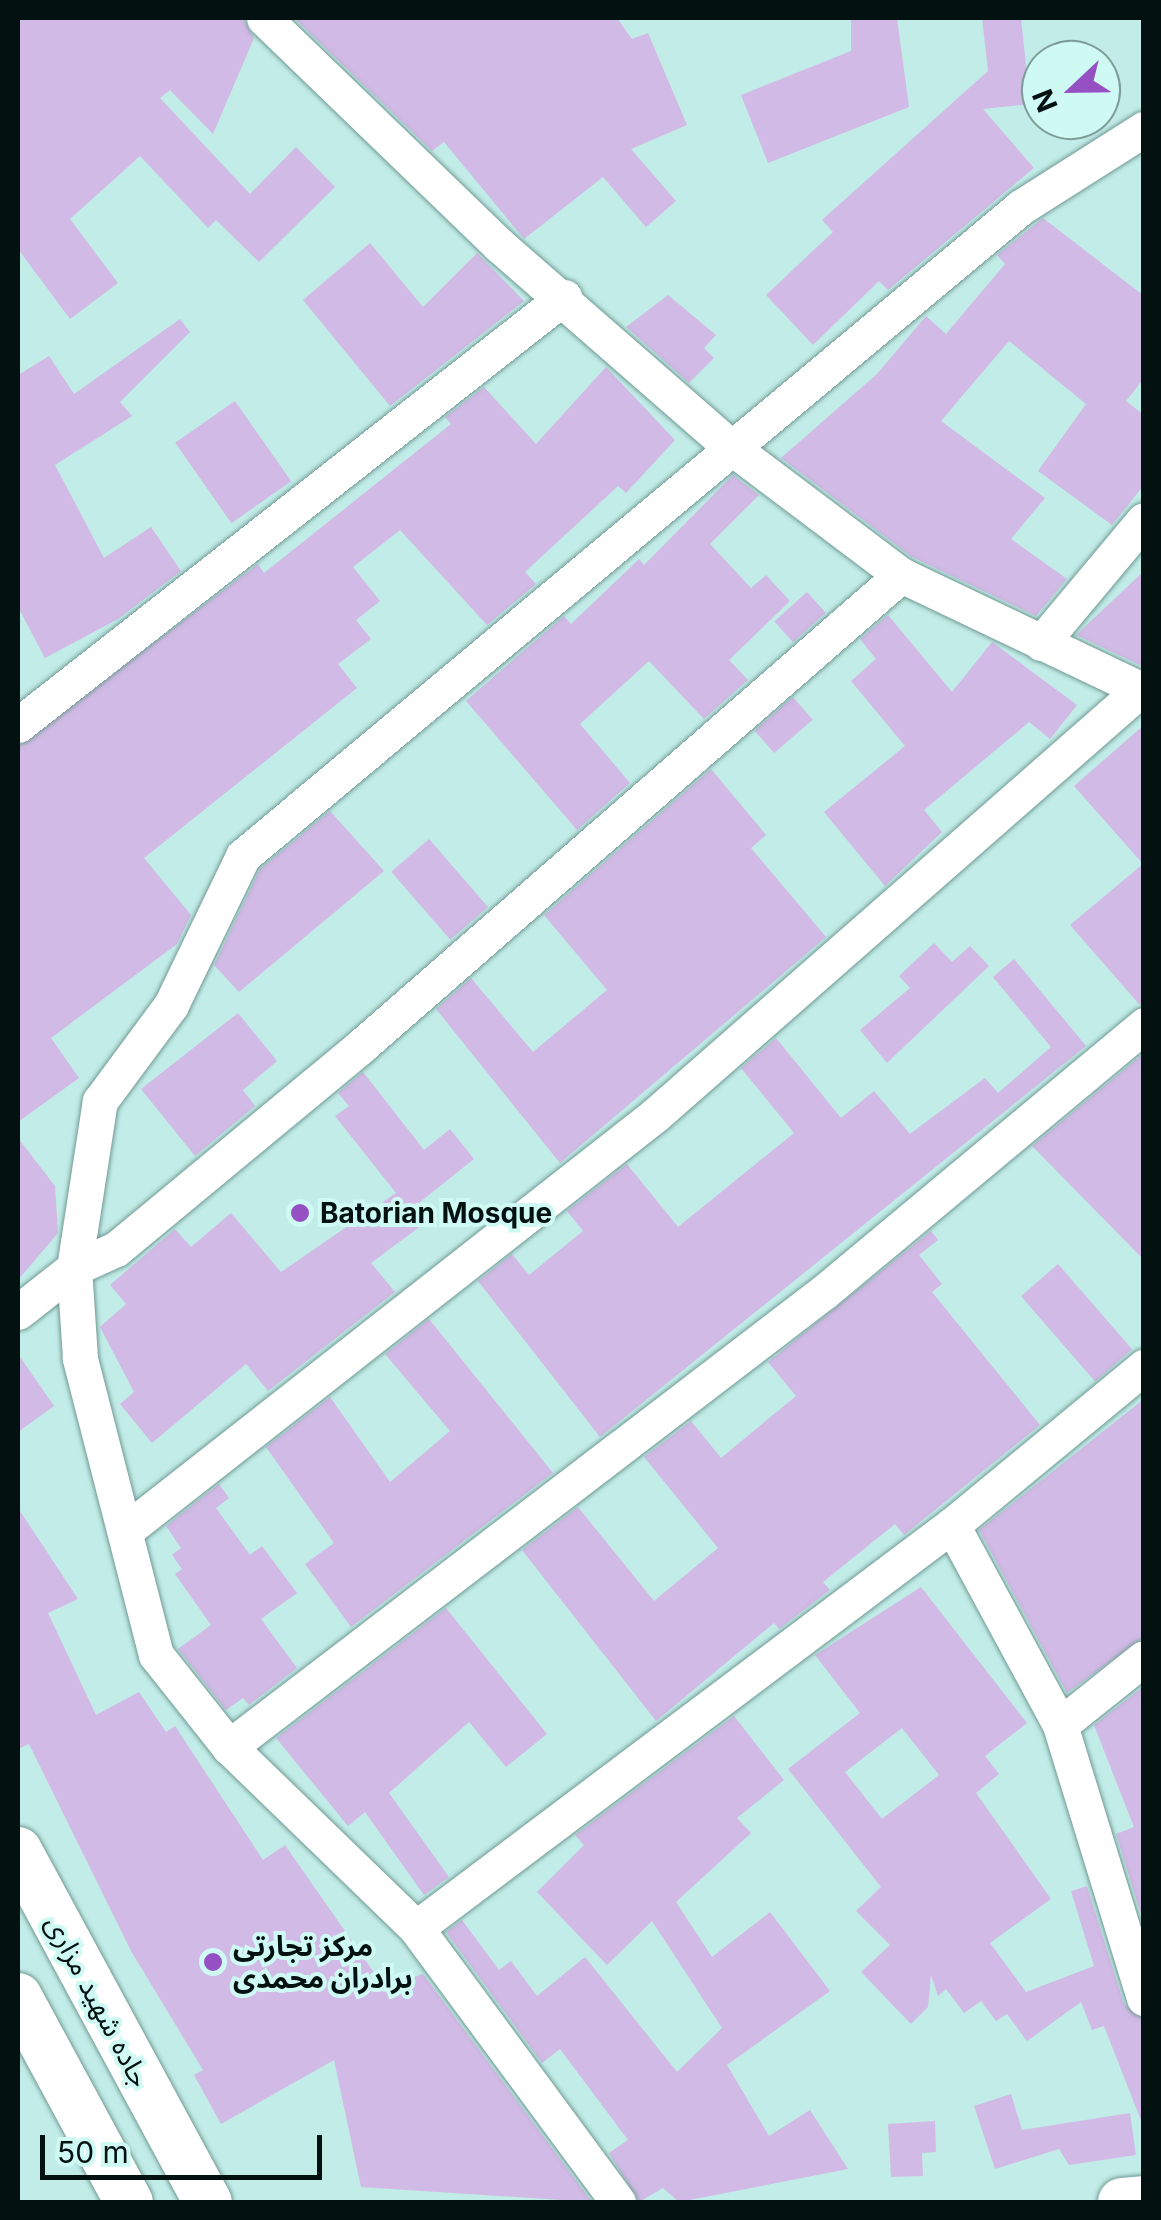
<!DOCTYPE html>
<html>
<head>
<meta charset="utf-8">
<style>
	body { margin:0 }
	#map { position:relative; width:1161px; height:2220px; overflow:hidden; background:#c2ece7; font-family:Inter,"Noto Sans Arabic",sans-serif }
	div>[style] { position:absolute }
	.building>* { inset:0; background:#d1bae5; transform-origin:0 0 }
	.roads { filter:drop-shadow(0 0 2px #719a95) drop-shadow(0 0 2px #719a95) }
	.street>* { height:35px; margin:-17.5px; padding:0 17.5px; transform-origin:17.5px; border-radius:17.5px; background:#fff }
	.secondary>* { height:48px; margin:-24px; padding:0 24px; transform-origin:24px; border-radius:24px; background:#fff }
	.dots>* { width:28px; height:28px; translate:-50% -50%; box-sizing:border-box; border:5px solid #cffaf4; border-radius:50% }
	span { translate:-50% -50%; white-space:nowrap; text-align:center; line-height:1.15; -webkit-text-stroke:8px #cffaf4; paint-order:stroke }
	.poi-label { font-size:28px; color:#031110; font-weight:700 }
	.left { translate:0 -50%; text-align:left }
	.street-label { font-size:28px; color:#031110 }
	.frame { position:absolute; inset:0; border:20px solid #031110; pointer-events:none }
	.north { position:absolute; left:1021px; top:40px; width:100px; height:100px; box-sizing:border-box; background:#cffaf4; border:2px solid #7d9d99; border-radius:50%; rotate:248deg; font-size:28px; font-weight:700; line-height:40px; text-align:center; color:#031110 }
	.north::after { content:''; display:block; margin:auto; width:35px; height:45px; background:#9550c4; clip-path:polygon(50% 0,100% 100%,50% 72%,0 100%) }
	.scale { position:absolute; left:40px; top:2135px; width:282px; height:45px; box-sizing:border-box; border:5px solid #031110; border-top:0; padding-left:12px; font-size:30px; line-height:35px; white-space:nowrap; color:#031110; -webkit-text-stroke:8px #cffaf4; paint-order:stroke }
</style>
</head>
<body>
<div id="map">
	<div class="building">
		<i style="clip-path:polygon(18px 18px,243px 18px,254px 38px,213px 134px,170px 90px,160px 98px,250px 194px,296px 147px,335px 187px,259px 262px,216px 220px,208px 228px,140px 156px,70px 219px,118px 283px,70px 319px,18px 249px)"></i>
		<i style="clip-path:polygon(294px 18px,617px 18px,632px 39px,648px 33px,687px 125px,631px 149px,676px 201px,646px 227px,603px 177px,524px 239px,444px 142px,432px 151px)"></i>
		<i style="clip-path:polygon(851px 18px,897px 18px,909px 107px,768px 163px,741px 95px,851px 51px)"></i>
		<i style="clip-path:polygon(982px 18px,1021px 18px,1030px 104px,983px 109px,1034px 168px,888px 290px,879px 281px,813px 345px,766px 295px,833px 232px,822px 220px,988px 71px)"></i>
		<i style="clip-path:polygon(1043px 218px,1144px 296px,1144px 378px,1126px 401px,1144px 415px,1144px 485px,1112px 525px,1038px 471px,1086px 404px,1009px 341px,941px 421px,1045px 498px,1011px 539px,1067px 579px,1036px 616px,912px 557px,781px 458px,877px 374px,926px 316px,946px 334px,1005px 264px,997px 255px)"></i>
		<i style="clip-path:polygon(370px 243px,423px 307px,477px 253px,524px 301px,390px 406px,303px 300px)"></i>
		<i style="clip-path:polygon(668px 295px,716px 335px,704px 348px,714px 358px,689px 383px,626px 327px)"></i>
		<i style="clip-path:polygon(180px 319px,190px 332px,120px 402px,132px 416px,55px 465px,104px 558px,151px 527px,181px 571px,118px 619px,45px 658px,18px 607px,18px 375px,49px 356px,74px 394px)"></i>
		<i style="clip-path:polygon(606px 367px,675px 440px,626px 493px,618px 486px,525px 572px,536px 584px,487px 625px,400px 530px,353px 567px,380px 601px,356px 620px,371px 639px,338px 664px,357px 688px,144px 858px,191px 915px,177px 944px,51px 1038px,79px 1078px,18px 1122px,18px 746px,258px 564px,264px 573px,451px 424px,445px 417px,484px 387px,536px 444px)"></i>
		<i style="left:235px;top:401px;width:98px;height:73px;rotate:55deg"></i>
		<i style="clip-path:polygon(733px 475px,759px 495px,710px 544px,751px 588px,766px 575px,790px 601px,729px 660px,748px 680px,704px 719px,649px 661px,580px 724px,630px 783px,577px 830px,466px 701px,564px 616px,571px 624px,639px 559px,644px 565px)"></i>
		<i style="clip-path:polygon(1144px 571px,1144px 667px,1076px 635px)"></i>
		<i style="left:807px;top:592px;width:28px;height:44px;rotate:48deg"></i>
		<i style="clip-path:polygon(888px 615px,952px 692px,992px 642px,1077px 705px,1050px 739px,1029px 722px,924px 810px,942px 832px,885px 886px,824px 812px,905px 746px,851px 681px,876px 659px,860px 639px)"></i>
		<i style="left:793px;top:697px;width:30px;height:51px;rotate:49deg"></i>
		<i style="clip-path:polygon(1144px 725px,1144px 1004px,1139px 1004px,1070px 925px,1143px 864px,1074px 786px)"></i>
		<i style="clip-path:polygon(711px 769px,766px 835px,751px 848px,826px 937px,560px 1163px,436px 1009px,471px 978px,533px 1052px,607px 990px,544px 915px)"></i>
		<i style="clip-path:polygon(330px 811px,384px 871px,239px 992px,214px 965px,260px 869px)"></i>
		<i style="left:429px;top:839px;width:90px;height:50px;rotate:49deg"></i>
		<i style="clip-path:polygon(934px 943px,952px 962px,970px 946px,989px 966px,887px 1063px,860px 1030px,910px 988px,899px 976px)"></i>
		<i style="clip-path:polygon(1014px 959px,1086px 1046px,600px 1437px,478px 1281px,512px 1254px,529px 1275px,583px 1231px,567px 1211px,627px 1164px,678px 1227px,794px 1133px,741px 1068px,776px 1038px,841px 1118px,874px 1091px,910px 1134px,985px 1078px,998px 1093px,1051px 1047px,993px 977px)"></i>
		<i style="clip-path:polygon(238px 1013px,277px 1061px,243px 1090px,255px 1106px,195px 1156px,141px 1089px)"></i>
		<i style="clip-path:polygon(1144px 1053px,1144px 1260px,1032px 1146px)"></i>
		<i style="clip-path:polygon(363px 1072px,424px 1150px,450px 1129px,474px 1159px,410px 1210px,422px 1225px,371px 1263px,395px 1292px,268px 1391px,246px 1364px,152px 1443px,120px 1404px,134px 1392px,100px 1327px,126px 1304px,110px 1285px,175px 1229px,191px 1247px,231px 1213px,281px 1272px,396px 1193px,335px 1116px,349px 1106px,338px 1093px)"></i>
		<i style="clip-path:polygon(18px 1138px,55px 1186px,58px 1233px,18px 1280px)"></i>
		<i style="clip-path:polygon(931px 1231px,938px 1240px,919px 1255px,942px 1284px,932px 1292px,1040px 1425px,904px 1535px,895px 1524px,823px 1582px,830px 1590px,779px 1629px,774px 1623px,656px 1721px,522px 1550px,578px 1507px,654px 1601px,718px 1548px,644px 1457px,691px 1421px,721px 1458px,796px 1396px,768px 1362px)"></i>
		<i style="left:1058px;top:1264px;width:113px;height:49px;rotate:49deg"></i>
		<i style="clip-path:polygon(429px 1319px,553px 1473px,351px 1627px,305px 1564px,334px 1543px,266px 1447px,330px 1397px,390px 1482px,450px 1431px,385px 1354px)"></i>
		<i style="clip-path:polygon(18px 1354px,54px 1406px,18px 1432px)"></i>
		<i style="clip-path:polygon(1144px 1399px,1144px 1637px,1067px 1693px,979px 1530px)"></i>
		<i style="clip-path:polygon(219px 1484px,229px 1498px,216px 1508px,250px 1555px,262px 1546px,297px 1593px,261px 1619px,297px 1668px,249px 1705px,243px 1698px,226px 1710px,178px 1649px,211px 1625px,175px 1574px,182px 1569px,172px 1555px,181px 1548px,166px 1526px)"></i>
		<i style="clip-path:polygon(18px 1508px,78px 1599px,48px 1613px,96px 1715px,139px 1692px,166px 1732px,175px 1726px,263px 1860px,285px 1845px,384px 1987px,423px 1974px,592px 2202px,361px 2187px,334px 2060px,221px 2124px,194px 2075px,203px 2070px,131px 1951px,29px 1744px,18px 1749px)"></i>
		<i style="clip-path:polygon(evenodd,921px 1587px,1027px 1723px,985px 1756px,999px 1774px,976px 1793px,1051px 1899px,990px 1943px,1026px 1992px,1094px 1966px,1071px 1891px,1087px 1886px,1124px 2004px,1144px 2019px,1144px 2128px,1104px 2026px,1092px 2030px,1081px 2002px,1027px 2041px,1007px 2014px,996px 2021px,981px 2001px,964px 2013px,946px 1989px,938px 1996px,931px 1975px,928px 2007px,911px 2024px,861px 1972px,890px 1945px,856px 1911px,881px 1887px,788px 1769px,860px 1713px,815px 1655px,921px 1587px,902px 1728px,939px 1775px,882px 1819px,845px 1772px,902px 1728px)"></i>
		<i style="clip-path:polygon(446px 1608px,547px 1734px,506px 1767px,469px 1722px,389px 1793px,449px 1877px,424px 1895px,365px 1812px,348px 1826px,276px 1738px)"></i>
		<i style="clip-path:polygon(1144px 1686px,1144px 1924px,1116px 1834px,1134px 1827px,1094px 1725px)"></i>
		<i style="clip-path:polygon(734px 1716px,784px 1780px,737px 1818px,751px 1833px,676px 1902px,712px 1957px,770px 1912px,830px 1991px,727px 2065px,769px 2136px,810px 2110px,848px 2169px,679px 2202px,663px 2188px,639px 2202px,609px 2153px,628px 2140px,560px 2049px,542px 2063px,446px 1932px,462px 1920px,499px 1970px,511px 1961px,537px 1996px,585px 1957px,677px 2072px,722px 2028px,652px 1921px,607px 1965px,537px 1892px,584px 1845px,575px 1835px)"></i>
		<i style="clip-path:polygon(1011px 2094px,1022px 2130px,1130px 2113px,1136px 2155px,1069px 2165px,1059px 2149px,995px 2169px,974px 2106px)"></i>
		<i style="clip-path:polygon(935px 2121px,936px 2152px,922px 2153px,923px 2176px,891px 2177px,888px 2124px)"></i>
	</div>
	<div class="roads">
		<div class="street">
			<i style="left:264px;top:18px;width:327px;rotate:44deg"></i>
			<i style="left:499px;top:245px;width:303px;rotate:41.1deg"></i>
			<i style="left:727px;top:444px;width:218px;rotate:37deg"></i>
			<i style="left:901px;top:575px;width:269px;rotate:25.5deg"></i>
			<i style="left:1041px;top:643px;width:160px;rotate:-50.1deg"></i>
			<i style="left:18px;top:725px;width:694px;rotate:-38.09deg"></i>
			<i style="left:18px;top:1312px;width:71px;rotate:-38.2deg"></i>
			<i style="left:74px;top:1268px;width:169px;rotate:-81.2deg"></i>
			<i style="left:100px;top:1101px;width:119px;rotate:-53.5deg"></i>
			<i style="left:171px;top:1005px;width:165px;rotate:-64.2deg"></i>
			<i style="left:243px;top:856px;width:1013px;rotate:-39.83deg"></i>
			<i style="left:1021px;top:207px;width:146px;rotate:-32.4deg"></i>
			<i style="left:952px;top:1525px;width:227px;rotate:61.6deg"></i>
			<i style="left:1060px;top:1725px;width:286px;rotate:72.9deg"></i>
			<i style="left:130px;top:1527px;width:666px;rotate:-38.11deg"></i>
			<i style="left:654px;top:1116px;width:646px;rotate:-41.24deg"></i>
			<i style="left:1060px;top:1725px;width:107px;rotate:-38.6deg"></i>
			<i style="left:229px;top:1747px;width:749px;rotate:-37.41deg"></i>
			<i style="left:824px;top:1292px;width:417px;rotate:-39.8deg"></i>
			<i style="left:416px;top:1928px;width:671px;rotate:-36.94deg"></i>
			<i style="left:952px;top:1525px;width:249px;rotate:-39.5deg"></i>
			<i style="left:618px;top:2202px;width:340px;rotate:-126.4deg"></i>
			<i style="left:416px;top:1928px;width:260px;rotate:-135.9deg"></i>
			<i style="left:229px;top:1747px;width:117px;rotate:-128.4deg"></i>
			<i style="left:156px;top:1655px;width:307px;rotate:-104.4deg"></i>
			<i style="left:80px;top:1358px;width:90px;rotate:-93.8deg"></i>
			<i style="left:74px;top:1268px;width:46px;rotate:-24.3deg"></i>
			<i style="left:116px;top:1249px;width:317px;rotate:-39.6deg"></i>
			<i style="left:360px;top:1047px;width:718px;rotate:-41.1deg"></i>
		</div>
		<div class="secondary">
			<i style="left:18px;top:1851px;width:399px;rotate:61.6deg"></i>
			<i style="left:18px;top:1997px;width:233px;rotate:61.6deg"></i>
			<i style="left:1122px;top:2202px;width:22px;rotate:-5deg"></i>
		</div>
	</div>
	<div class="dots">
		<i style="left:300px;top:1213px;background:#9550c4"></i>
		<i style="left:213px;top:1962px;background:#9550c4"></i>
	</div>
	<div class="poi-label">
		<span class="left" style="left:320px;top:1213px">Batorian Mosque</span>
		<span class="left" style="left:233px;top:1962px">مرکز تجارتی<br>برادران محمدی</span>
	</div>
	<div class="street-label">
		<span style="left:98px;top:2001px;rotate:62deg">جاده شهید مزاری</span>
	</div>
	<div class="frame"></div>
	<div class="north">N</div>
	<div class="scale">50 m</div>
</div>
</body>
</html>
